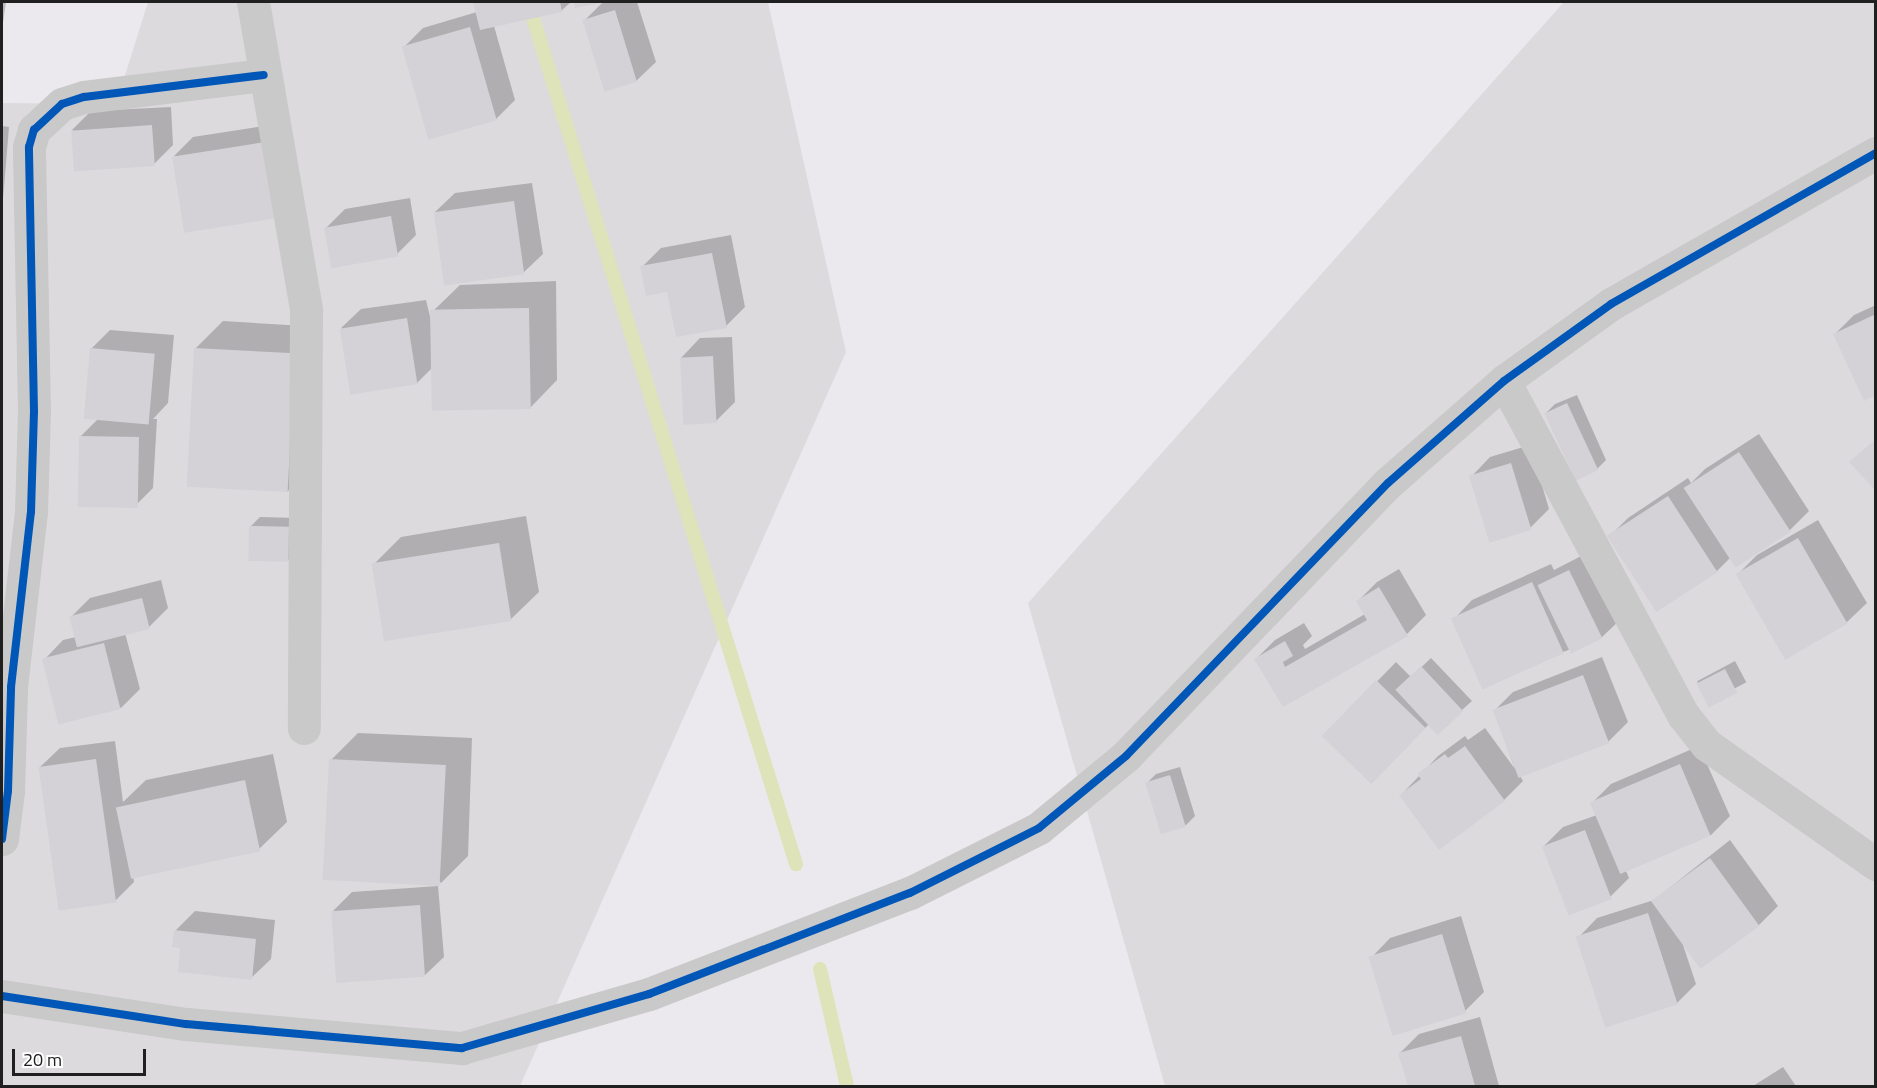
<!DOCTYPE html>
<html>
<head>
<meta charset="utf-8">
<style>
	body { margin:0 }
	#map { position:relative; width:1877px; height:1088px; overflow:hidden; background:#ece9ee; font-family:"Titillium Web",sans-serif }
	div>[style] { position:absolute }
	.residential>* { inset:0; background:#dcdadd }
	.shadow>* { inset:0; background:#0003; transform-origin:0 0 }
	.stream>* { height:14px; margin:-7px; padding:0 7px; transform-origin:7px; border-radius:7px; background:#dfe3ba }
	.building>* { inset:0; background:#d4d2d7; transform-origin:0 0 }
	.minor>* { height:33px; margin:-16.5px; padding:0 16.5px; transform-origin:16.5px; border-radius:16.5px; background:#c9c9c9 }
	.cycleway>* { height:8px; margin:-4px; padding:0 4px; transform-origin:4px; border-radius:4px; background:#0057b8 }
	span { translate:-50% -50%; white-space:nowrap; text-align:center; line-height:1.15; -webkit-text-stroke:6px #fff; paint-order:stroke }
	.frame { position:absolute; inset:0; border:3px solid #202020; pointer-events:none }
	.scale { position:absolute; left:12px; top:1049px; width:134px; height:27px; box-sizing:border-box; border:3px solid #202020; border-top:0; padding-left:8px; font-size:18px; line-height:21px; white-space:nowrap; color:#202020; -webkit-text-stroke:4px #fff; paint-order:stroke }
</style>
</head>
<body>
<div id="map">
	<div class="residential">
		<i style="clip-path:polygon(148px 2px,768px 2px,846px 352px,520px 1086px,2px 1086px,2px 103px,116px 104px)"></i>
		<i style="clip-path:polygon(1564px 2px,1875px 2px,1875px 1086px,1165px 1086px,1028px 603px)"></i>
	</div>
	<div class="shadow">
		<i style="clip-path:polygon(2px 2px,6px 2px,2px 30px)"></i>
		<i style="clip-path:polygon(475px 2px,571px 2px,561px 11px,494px 26px,515px 100px,496px 119px,404px 47px,423px 28px,477px 12px)"></i>
		<i style="clip-path:polygon(603px 2px,637px 2px,656px 62px,636px 81px,585px 20px)"></i>
		<i style="clip-path:polygon(171px 107px,173px 145px,154px 164px,72px 130px,91px 111px)"></i>
		<i style="clip-path:polygon(284px 123px,295px 198px,174px 156px,193px 137px)"></i>
		<i style="clip-path:polygon(2px 126px,9px 127px,2px 212px)"></i>
		<i style="clip-path:polygon(532px 183px,543px 254px,523px 273px,435px 212px,455px 193px)"></i>
		<i style="clip-path:polygon(410px 198px,416px 235px,397px 254px,326px 228px,345px 209px)"></i>
		<i style="clip-path:polygon(731px 235px,745px 307px,726px 326px,668px 291px,642px 267px,661px 248px)"></i>
		<i style="clip-path:polygon(556px 281px,557px 380px,530px 408px,434px 366px,417px 383px,341px 328px,361px 309px,426px 300px,433px 329px,432px 312px,460px 285px)"></i>
		<i style="clip-path:polygon(1876px 305px,1876px 394px,1835px 334px,1854px 315px)"></i>
		<i style="clip-path:polygon(223px 321px,321px 327px,314px 465px,287px 492px,196px 348px)"></i>
		<i style="clip-path:polygon(110px 330px,174px 335px,168px 403px,153px 419px,157px 419px,153px 488px,134px 507px,81px 436px,99px 418px,91px 349px)"></i>
		<i style="clip-path:polygon(732px 337px,735px 402px,716px 421px,681px 358px,700px 338px)"></i>
		<i style="clip-path:polygon(1577px 395px,1606px 460px,1597px 469px,1545px 414px,1555px 404px)"></i>
		<i style="clip-path:polygon(1759px 434px,1809px 511px,1790px 530px,1731px 557px,1717px 571px,1609px 537px,1628px 518px,1688px 478px,1691px 483px,1705px 469px)"></i>
		<i style="clip-path:polygon(1530px 445px,1549px 509px,1530px 528px,1471px 477px,1490px 457px)"></i>
		<i style="clip-path:polygon(526px 516px,539px 592px,511px 619px,374px 564px,401px 537px)"></i>
		<i style="clip-path:polygon(260px 517px,298px 518px,297px 550px,288px 560px,250px 527px)"></i>
		<i style="clip-path:polygon(1818px 520px,1867px 603px,1847px 622px,1738px 574px,1757px 555px)"></i>
		<i style="clip-path:polygon(1589px 552px,1621px 619px,1601px 638px,1563px 652px,1453px 620px,1472px 600px,1551px 564px,1554px 570px)"></i>
		<i style="clip-path:polygon(1399px 569px,1426px 615px,1407px 634px,1283px 705px,1256px 659px,1275px 640px,1304px 623px,1312px 636px,1303px 645px,1305px 649px,1365px 614px,1358px 601px,1377px 582px)"></i>
		<i style="clip-path:polygon(161px 580px,168px 608px,149px 627px,125px 633px,140px 689px,121px 708px,44px 660px,63px 640px,76px 637px,71px 617px,90px 598px)"></i>
		<i style="clip-path:polygon(1602px 657px,1628px 722px,1608px 742px,1520px 776px,1523px 781px,1504px 800px,1401px 795px,1438px 756px,1465px 736px,1468px 740px,1485px 728px,1515px 769px,1494px 711px,1513px 692px)"></i>
		<i style="clip-path:polygon(1431px 658px,1472px 701px,1462px 710px,1429px 724px,1371px 783px,1324px 736px,1396px 662px,1411px 677px)"></i>
		<i style="left:1735px;top:661px;width:24px;height:43px;rotate:62deg"></i>
		<i style="clip-path:polygon(358px 733px,472px 738px,468px 856px,441px 883px,331px 760px)"></i>
		<i style="clip-path:polygon(115px 741px,123px 802px,146px 780px,273px 754px,287px 822px,259px 849px,133px 875px,134px 882px,115px 901px,40px 767px,60px 748px)"></i>
		<i style="clip-path:polygon(1699px 746px,1730px 816px,1711px 835px,1626px 871px,1629px 878px,1610px 897px,1544px 846px,1563px 827px,1597px 815px,1592px 803px,1611px 784px)"></i>
		<i style="clip-path:polygon(1180px 767px,1195px 816px,1186px 825px,1162px 833px,1146px 784px,1156px 774px)"></i>
		<i style="clip-path:polygon(1730px 840px,1778px 906px,1759px 925px,1683px 945px,1696px 984px,1677px 1003px,1578px 938px,1597px 918px,1654px 900px)"></i>
		<i style="clip-path:polygon(438px 886px,444px 957px,424px 976px,333px 911px,352px 892px)"></i>
		<i style="clip-path:polygon(195px 911px,275px 920px,271px 959px,251px 978px,182px 947px,175px 931px)"></i>
		<i style="clip-path:polygon(1461px 916px,1484px 992px,1465px 1011px,1371px 958px,1390px 938px)"></i>
		<i style="clip-path:polygon(1480px 1017px,1499px 1086px,1409px 1086px,1400px 1053px,1419px 1034px)"></i>
		<i style="clip-path:polygon(1783px 1067px,1796px 1086px,1753px 1086px)"></i>
	</div>
	<div class="stream">
		<i style="left:528px;top:2px;width:903px;rotate:72.73deg"></i>
		<i style="left:820px;top:969px;width:120px;rotate:77deg"></i>
	</div>
	<div class="building">
		<i style="clip-path:polygon(473px 2px,560px 2px,562px 12px,480px 30px)"></i>
		<i style="clip-path:polygon(574px 2px,600px 2px,600px 3px,575px 8px)"></i>
		<i style="left:615px;top:10px;width:75px;height:34px;rotate:73deg"></i>
		<i style="left:470px;top:27px;width:97px;height:71px;rotate:74deg"></i>
		<i style="left:152px;top:125px;width:41px;height:81px;rotate:86deg"></i>
		<i style="left:265px;top:142px;width:77px;height:94px;rotate:81deg"></i>
		<i style="left:514px;top:201px;width:74px;height:81px;rotate:82deg"></i>
		<i style="left:391px;top:216px;width:41px;height:68px;rotate:80deg"></i>
		<i style="clip-path:polygon(712px 253px,727px 328px,676px 337px,667px 292px,646px 296px,640px 266px)"></i>
		<i style="left:529px;top:308px;width:101px;height:99px;rotate:89deg"></i>
		<i style="clip-path:polygon(1876px 314px,1876px 395px,1864px 401px,1833px 334px)"></i>
		<i style="left:407px;top:318px;width:67px;height:68px;rotate:81deg"></i>
		<i style="left:90px;top:348px;width:65px;height:71px;rotate:5deg"></i>
		<i style="left:194px;top:348px;width:101px;height:139px;rotate:3deg"></i>
		<i style="left:713px;top:356px;width:67px;height:33px;rotate:87deg"></i>
		<i style="left:1567px;top:403px;width:74px;height:25px;rotate:65deg"></i>
		<i style="left:79px;top:436px;width:60px;height:71px;rotate:1deg"></i>
		<i style="clip-path:polygon(1876px 439px,1876px 491px,1849px 462px)"></i>
		<i style="left:1739px;top:452px;width:95px;height:66px;rotate:57deg"></i>
		<i style="left:1511px;top:463px;width:70px;height:44px;rotate:73deg"></i>
		<i style="left:1668px;top:496px;width:91px;height:73px;rotate:57deg"></i>
		<i style="left:249px;top:526px;width:40px;height:35px;rotate:1deg"></i>
		<i style="left:1798px;top:538px;width:99px;height:72px;rotate:60deg"></i>
		<i style="left:499px;top:543px;width:79px;height:129px;rotate:81deg"></i>
		<i style="left:1569px;top:570px;width:76px;height:35px;rotate:64deg"></i>
		<i style="left:1532px;top:582px;width:78px;height:89px;rotate:66deg"></i>
		<i style="clip-path:polygon(1379px 587px,1408px 636px,1283px 707px,1254px 659px,1285px 641px,1293px 656px,1283px 662px,1285px 667px,1367px 620px,1356px 601px)"></i>
		<i style="left:142px;top:598px;width:32px;height:75px;rotate:76deg"></i>
		<i style="left:104px;top:643px;width:68px;height:64px;rotate:76deg"></i>
		<i style="left:1421px;top:666px;width:62px;height:35px;rotate:47deg"></i>
		<i style="left:1725px;top:669px;width:27px;height:32px;rotate:63deg"></i>
		<i style="left:1583px;top:675px;width:73px;height:97px;rotate:69deg"></i>
		<i style="left:1376px;top:680px;width:69px;height:78px;rotate:44deg"></i>
		<i style="clip-path:polygon(1465px 746px,1505px 801px,1439px 850px,1399px 795px,1421px 779px,1417px 774px,1445px 754px,1448px 758px)"></i>
		<i style="left:96px;top:759px;width:145px;height:58px;rotate:82deg"></i>
		<i style="left:329px;top:759px;width:117px;height:121px;rotate:3deg"></i>
		<i style="left:1680px;top:764px;width:78px;height:98px;rotate:67deg"></i>
		<i style="left:1170px;top:775px;width:54px;height:26px;rotate:73deg"></i>
		<i style="left:245px;top:780px;width:73px;height:132px;rotate:78deg"></i>
		<i style="left:1585px;top:830px;width:74px;height:46px;rotate:69deg"></i>
		<i style="left:1710px;top:858px;width:84px;height:73px;rotate:54deg"></i>
		<i style="left:420px;top:905px;width:72px;height:89px;rotate:86deg"></i>
		<i style="left:1648px;top:913px;width:96px;height:76px;rotate:72deg"></i>
		<i style="clip-path:polygon(174px 930px,256px 939px,252px 980px,178px 972px,180px 948px,172px 947px)"></i>
		<i style="left:1442px;top:934px;width:83px;height:77px;rotate:73deg"></i>
		<i style="clip-path:polygon(1461px 1036px,1475px 1086px,1408px 1086px,1398px 1053px)"></i>
	</div>
	<div class="minor">
		<i style="left:253px;top:2px;width:313px;rotate:80.2deg"></i>
		<i style="left:306px;top:310px;width:418px;rotate:90.3deg"></i>
		<i style="left:1504px;top:381px;width:380px;rotate:61.8deg"></i>
		<i style="left:1684px;top:716px;width:37px;rotate:52deg"></i>
		<i style="left:1707px;top:745px;width:207px;rotate:35.2deg"></i>
		<i style="left:2px;top:839px;width:48px;rotate:-82.9deg"></i>
		<i style="left:8px;top:791px;width:104px;rotate:-88.3deg"></i>
		<i style="left:11px;top:687px;width:176px;rotate:-83.5deg"></i>
		<i style="left:31px;top:512px;width:100px;rotate:-88.3deg"></i>
		<i style="left:34px;top:412px;width:265px;rotate:-91.1deg"></i>
		<i style="left:29px;top:147px;width:18px;rotate:-74deg"></i>
		<i style="left:34px;top:130px;width:38px;rotate:-43deg"></i>
		<i style="left:62px;top:104px;width:23px;rotate:-18deg"></i>
		<i style="left:84px;top:97px;width:181px;rotate:-7deg"></i>
		<i style="left:2px;top:996px;width:186px;rotate:8.7deg"></i>
		<i style="left:186px;top:1024px;width:277px;rotate:5deg"></i>
		<i style="left:462px;top:1048px;width:195px;rotate:-16.1deg"></i>
		<i style="left:649px;top:994px;width:280px;rotate:-21.2deg"></i>
		<i style="left:910px;top:893px;width:144px;rotate:-26.7deg"></i>
		<i style="left:1039px;top:828px;width:113px;rotate:-39.6deg"></i>
		<i style="left:1126px;top:756px;width:378px;rotate:-46.2deg"></i>
		<i style="left:1388px;top:483px;width:154px;rotate:-41.3deg"></i>
		<i style="left:1504px;top:381px;width:132px;rotate:-35.7deg"></i>
		<i style="left:1611px;top:304px;width:305px;rotate:-29.7deg"></i>
	</div>
	<div class="cycleway">
		<i style="left:2px;top:839px;width:48px;rotate:-82.9deg"></i>
		<i style="left:8px;top:791px;width:104px;rotate:-88.3deg"></i>
		<i style="left:11px;top:687px;width:176px;rotate:-83.5deg"></i>
		<i style="left:31px;top:512px;width:100px;rotate:-88.3deg"></i>
		<i style="left:34px;top:412px;width:265px;rotate:-91.1deg"></i>
		<i style="left:29px;top:147px;width:18px;rotate:-74deg"></i>
		<i style="left:34px;top:130px;width:38px;rotate:-43deg"></i>
		<i style="left:62px;top:104px;width:23px;rotate:-18deg"></i>
		<i style="left:84px;top:97px;width:181px;rotate:-7deg"></i>
		<i style="left:2px;top:996px;width:186px;rotate:8.7deg"></i>
		<i style="left:186px;top:1024px;width:277px;rotate:5deg"></i>
		<i style="left:462px;top:1048px;width:195px;rotate:-16.1deg"></i>
		<i style="left:649px;top:994px;width:280px;rotate:-21.2deg"></i>
		<i style="left:910px;top:893px;width:144px;rotate:-26.7deg"></i>
		<i style="left:1039px;top:828px;width:113px;rotate:-39.6deg"></i>
		<i style="left:1126px;top:756px;width:378px;rotate:-46.2deg"></i>
		<i style="left:1388px;top:483px;width:154px;rotate:-41.3deg"></i>
		<i style="left:1504px;top:381px;width:132px;rotate:-35.7deg"></i>
		<i style="left:1611px;top:304px;width:305px;rotate:-29.7deg"></i>
	</div>
	<div class="frame"></div>
	<div class="scale">20 m</div>
</div>
</body>
</html>
